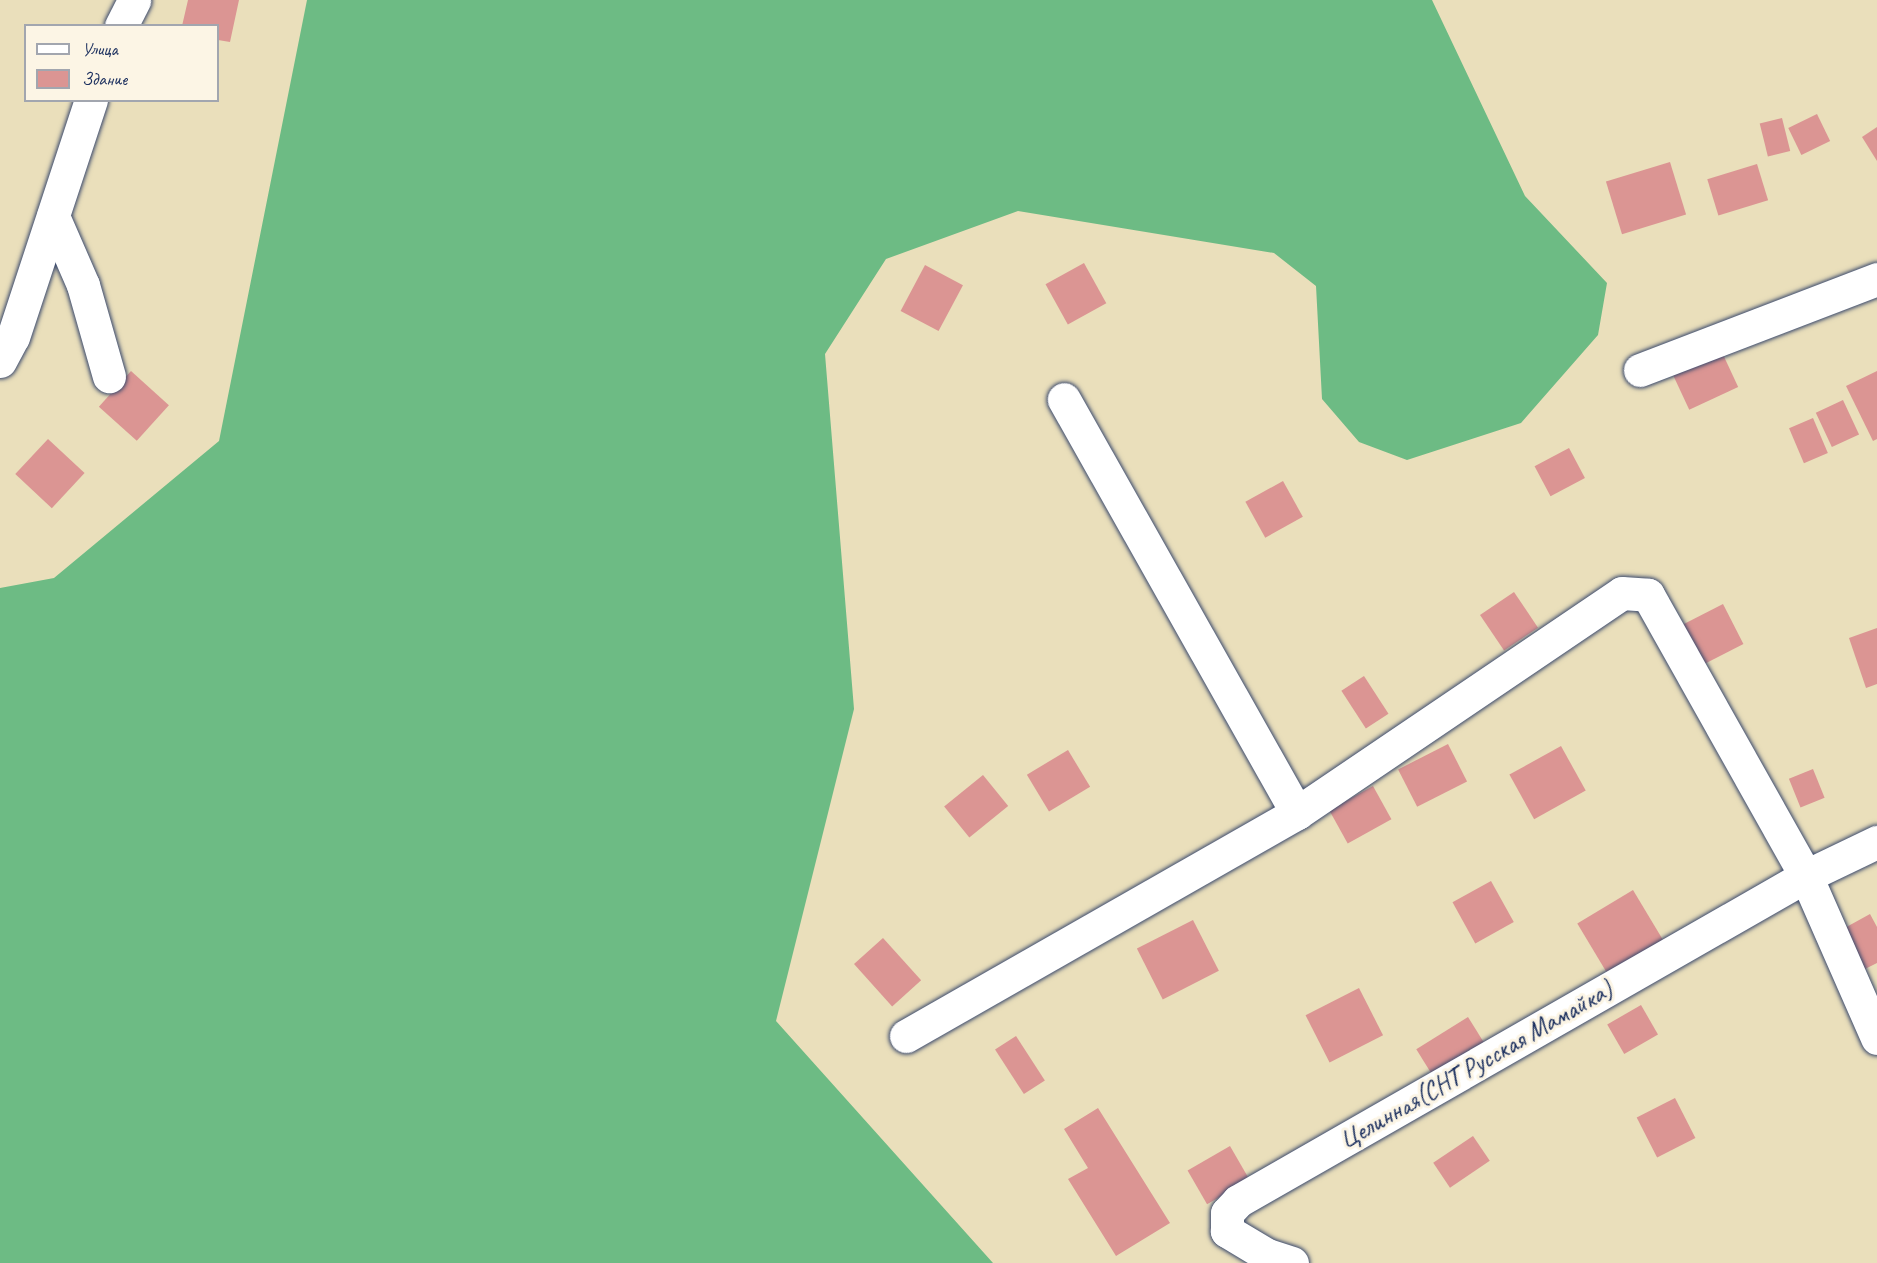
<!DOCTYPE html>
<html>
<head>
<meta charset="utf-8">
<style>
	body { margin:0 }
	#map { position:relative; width:1877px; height:1263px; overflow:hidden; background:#eadfbb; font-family:Caveat,sans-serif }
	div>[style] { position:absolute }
	.forest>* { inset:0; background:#6dbb84 }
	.building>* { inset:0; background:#db9593; transform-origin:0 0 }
	.roads { filter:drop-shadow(0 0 2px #3a496c) drop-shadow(0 0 2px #3a496c) }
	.minor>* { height:33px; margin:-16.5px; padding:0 16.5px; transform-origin:16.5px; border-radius:16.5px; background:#fff }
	span { translate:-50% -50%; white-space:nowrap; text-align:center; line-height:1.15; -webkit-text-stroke:6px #fcf5e5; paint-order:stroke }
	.street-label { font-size:26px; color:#1b2f5e }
	.legend { position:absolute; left:24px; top:24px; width:195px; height:78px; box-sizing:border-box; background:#fcf5e5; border:2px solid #a2a6af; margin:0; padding:8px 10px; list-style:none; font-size:18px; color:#1b2f5e }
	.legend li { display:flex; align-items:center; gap:12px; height:30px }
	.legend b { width:30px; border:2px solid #a2a6af }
</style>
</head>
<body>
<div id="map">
	<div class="forest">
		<i style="clip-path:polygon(307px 0,1432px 0,1525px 196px,1607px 283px,1598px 335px,1521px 423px,1407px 460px,1359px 442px,1322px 399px,1316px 286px,1274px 253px,1018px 211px,886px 259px,825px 354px,854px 709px,776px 1021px,993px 1263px,0 1263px,0 588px,54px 578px,219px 441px)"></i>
	</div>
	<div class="building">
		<i style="clip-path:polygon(188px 0,239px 0,230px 42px,218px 40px,218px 26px,182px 26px)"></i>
		<i style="left:1817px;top:114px;width:30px;height:32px;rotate:64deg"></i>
		<i style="left:1782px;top:118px;width:34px;height:23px;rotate:76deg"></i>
		<i style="clip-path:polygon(1877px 127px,1877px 161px,1862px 137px)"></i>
		<i style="left:1670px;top:162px;width:55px;height:67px;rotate:73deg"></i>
		<i style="left:1757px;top:164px;width:38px;height:52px;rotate:73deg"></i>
		<i style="left:1084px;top:263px;width:46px;height:44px;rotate:61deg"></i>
		<i style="left:925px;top:265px;width:43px;height:52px;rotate:28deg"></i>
		<i style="left:1720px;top:348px;width:43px;height:54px;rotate:65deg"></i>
		<i style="left:131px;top:371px;width:51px;height:48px;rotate:42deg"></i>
		<i style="clip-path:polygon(1877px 371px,1877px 439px,1873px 441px,1846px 386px)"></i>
		<i style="left:1843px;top:400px;width:38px;height:30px;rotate:65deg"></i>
		<i style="left:1813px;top:418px;width:38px;height:26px;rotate:67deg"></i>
		<i style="left:48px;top:439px;width:50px;height:48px;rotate:43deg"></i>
		<i style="left:1569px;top:448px;width:34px;height:39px;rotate:62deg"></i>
		<i style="left:1283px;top:481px;width:41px;height:43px;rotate:61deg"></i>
		<i style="left:1514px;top:592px;width:43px;height:41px;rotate:56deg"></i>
		<i style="left:1723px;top:604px;width:45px;height:51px;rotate:63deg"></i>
		<i style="clip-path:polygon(1877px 628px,1877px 684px,1866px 688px,1849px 638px)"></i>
		<i style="left:1364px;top:676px;width:45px;height:27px;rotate:57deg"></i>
		<i style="left:1448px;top:744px;width:42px;height:56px;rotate:63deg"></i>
		<i style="left:1561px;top:746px;width:51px;height:59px;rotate:61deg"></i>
		<i style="left:1068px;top:750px;width:43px;height:48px;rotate:59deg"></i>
		<i style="left:1813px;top:769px;width:31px;height:26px;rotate:68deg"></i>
		<i style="left:983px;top:775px;width:40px;height:50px;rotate:51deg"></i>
		<i style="left:1373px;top:786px;width:38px;height:50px;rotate:61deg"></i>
		<i style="left:1491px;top:881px;width:47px;height:44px;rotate:61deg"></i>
		<i style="left:1633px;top:890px;width:58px;height:65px;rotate:59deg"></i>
		<i style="clip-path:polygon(1870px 914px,1877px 927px,1877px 963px,1863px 970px,1841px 930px)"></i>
		<i style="left:1193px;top:920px;width:57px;height:63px;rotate:63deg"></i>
		<i style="left:883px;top:938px;width:57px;height:39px;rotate:48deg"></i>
		<i style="left:1359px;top:988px;width:53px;height:60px;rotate:63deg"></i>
		<i style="left:1641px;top:1005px;width:34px;height:39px;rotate:60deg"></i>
		<i style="left:1468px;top:1017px;width:40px;height:61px;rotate:58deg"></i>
		<i style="left:1016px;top:1036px;width:53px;height:25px;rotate:57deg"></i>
		<i style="left:1675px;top:1098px;width:45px;height:43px;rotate:63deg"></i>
		<i style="clip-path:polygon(1098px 1108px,1170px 1223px,1116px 1256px,1068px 1179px,1088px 1168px,1064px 1129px)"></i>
		<i style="left:1473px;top:1136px;width:30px;height:48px;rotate:56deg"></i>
		<i style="left:1230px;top:1146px;width:39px;height:49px;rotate:60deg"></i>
	</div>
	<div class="roads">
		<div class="minor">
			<i style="left:121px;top:26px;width:29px;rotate:-63deg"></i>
			<i style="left:53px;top:216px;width:75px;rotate:66.5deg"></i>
			<i style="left:83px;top:285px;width:95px;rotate:74.1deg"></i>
			<i style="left:0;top:361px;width:27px;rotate:-62deg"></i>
			<i style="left:13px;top:337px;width:250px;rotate:-71.8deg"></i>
			<i style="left:1640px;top:370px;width:254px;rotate:-21deg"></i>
			<i style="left:1297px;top:813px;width:392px;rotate:-34.1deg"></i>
			<i style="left:1622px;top:593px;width:26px;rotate:4deg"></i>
			<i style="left:1648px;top:595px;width:322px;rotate:60.7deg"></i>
			<i style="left:1806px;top:876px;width:79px;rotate:-25.6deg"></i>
			<i style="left:906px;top:1036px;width:450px;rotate:-29.7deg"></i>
			<i style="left:1297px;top:813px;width:475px;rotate:-119.4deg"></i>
			<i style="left:1292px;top:1263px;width:26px;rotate:-162deg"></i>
			<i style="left:1267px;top:1255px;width:47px;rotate:-149deg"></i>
			<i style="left:1227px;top:1231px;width:18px;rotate:-90deg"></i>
			<i style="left:1227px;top:1213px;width:16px;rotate:-47deg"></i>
			<i style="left:1238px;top:1201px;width:654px;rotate:-29.78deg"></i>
			<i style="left:1806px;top:876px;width:177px;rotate:66.3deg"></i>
		</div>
	</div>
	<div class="street-label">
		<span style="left:1476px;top:1065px;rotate:-30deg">Целинная(СНТ Русская Мамайка)</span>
	</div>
	<ul class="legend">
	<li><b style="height:8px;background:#fff"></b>Улица</li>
	<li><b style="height:16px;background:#db9593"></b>Здание</li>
	</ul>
</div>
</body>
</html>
